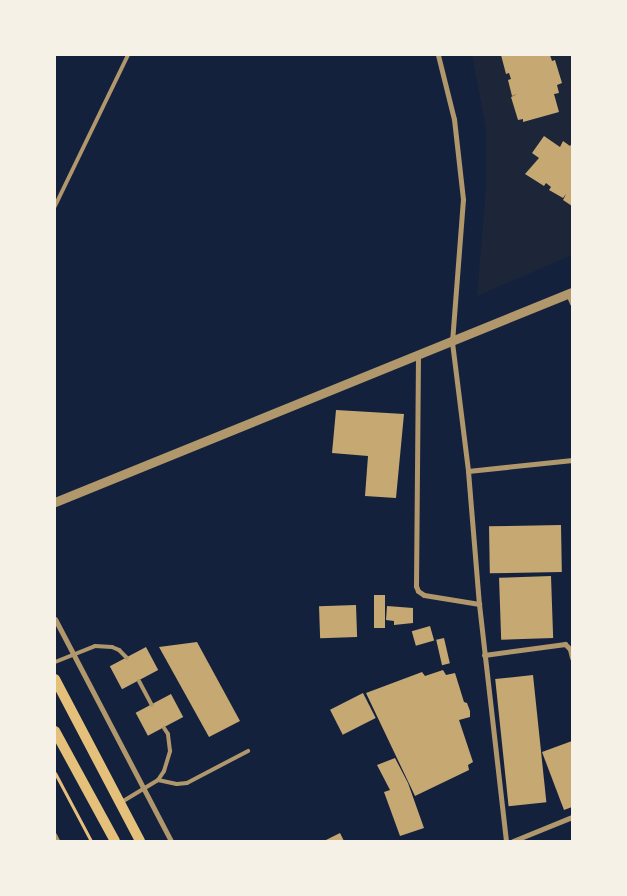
<!DOCTYPE html>
<html>
<head>
<meta charset="utf-8">
<style>
	body { margin:0 }
	#map { position:relative; width:627px; height:896px; overflow:hidden; background:#14213d; font-family:Roboto,sans-serif }
	div>[style] { position:absolute }
	.green>* { inset:0; background:#1d2539 }
	.building>* { inset:0; background:#c6a872; transform-origin:0 0 }
	.path>* { height:3px; margin:-1.5px; padding:0 1.5px; transform-origin:1.5px; border-radius:1.5px; background:#e5c07b }
	.service>* { height:4px; margin:-2px; padding:0 2px; transform-origin:2px; border-radius:2px; background:#b1986c }
	.minor>* { height:5px; margin:-2.5px; padding:0 2.5px; transform-origin:2.5px; border-radius:2.5px; background:#b1986c }
	.tertiary>* { height:9px; margin:-4.5px; padding:0 4.5px; transform-origin:4.5px; border-radius:4.5px; background:#b1986c }
	.secondary>* { height:10px; margin:-5px; padding:0 5px; transform-origin:5px; border-radius:5px; background:#e5c07b }
	span { translate:-50% -50%; white-space:nowrap; text-align:center; line-height:1.15; -webkit-text-stroke:4px #f6f1e7; paint-order:stroke }
	.frame { position:absolute; inset:0; border:56px solid #f6f1e7; pointer-events:none }
</style>
</head>
<body>
<div id="map">
	<div class="green">
		<i style="clip-path:polygon(472px 55px,572px 55px,572px 255px,477px 296px,486px 190px,486px 128px)"></i>
	</div>
	<div class="building">
		<i style="clip-path:polygon(501px 55px,550px 55px,552px 61px,555px 60px,562px 83px,557px 85px,559px 93px,554px 94px,559px 112px,523px 122px,523px 119px,518px 120px,511px 97px,517px 94px,512px 96px,508px 80px,511px 79px,509px 73px,506px 74px)"></i>
		<i style="clip-path:polygon(544px 136px,560px 147px,563px 141px,570px 146px,572px 143px,572px 206px,563px 200px,566px 194px,563px 198px,549px 190px,551px 187px,546px 183px,544px 186px,525px 174px,539px 158px,532px 153px)"></i>
		<i style="clip-path:polygon(336px 410px,404px 414px,396px 498px,365px 496px,368px 456px,332px 453px)"></i>
		<i style="left:561px;top:525px;width:47px;height:72px;rotate:89deg"></i>
		<i style="left:551px;top:576px;width:62px;height:52px;rotate:88deg"></i>
		<i style="left:374px;top:595px;width:11px;height:33px"></i>
		<i style="left:356px;top:605px;width:32px;height:37px;rotate:88deg"></i>
		<i style="clip-path:polygon(387px 606px,413px 608px,413px 623px,394px 625px,394px 621px,386px 620px)"></i>
		<i style="left:430px;top:626px;width:15px;height:19px;rotate:74deg"></i>
		<i style="left:444px;top:638px;width:26px;height:8px;rotate:77deg"></i>
		<i style="clip-path:polygon(197px 642px,240px 721px,209px 737px,159px 647px)"></i>
		<i style="left:146px;top:647px;width:26px;height:41px;rotate:62deg"></i>
		<i style="clip-path:polygon(443px 670px,446px 675px,455px 673px,464px 702px,467px 703px,470px 711px,470px 717px,459px 720px,473px 762px,468px 765px,469px 770px,415px 796px,366px 693px,422px 672px,425px 676px)"></i>
		<i style="left:533px;top:675px;width:128px;height:38px;rotate:84deg"></i>
		<i style="left:363px;top:693px;width:28px;height:37px;rotate:63deg"></i>
		<i style="left:171px;top:694px;width:26px;height:40px;rotate:62deg"></i>
		<i style="clip-path:polygon(572px 741px,572px 807px,564px 810px,542px 752px)"></i>
		<i style="clip-path:polygon(395px 758px,408px 783px,424px 828px,400px 836px,384px 792px,390px 790px,377px 765px)"></i>
		<i style="clip-path:polygon(340px 833px,344px 841px,324px 841px)"></i>
	</div>
	<div class="path">
		<i style="left:55px;top:773px;width:77px;rotate:62.1deg"></i>
	</div>
	<div class="service">
		<i style="left:55px;top:206px;width:168px;rotate:-64.2deg"></i>
		<i style="left:55px;top:662px;width:43px;rotate:-21.8deg"></i>
		<i style="left:95px;top:646px;width:17px;rotate:3deg"></i>
		<i style="left:112px;top:647px;width:8px;rotate:23deg"></i>
		<i style="left:119px;top:650px;width:11px;rotate:45deg"></i>
		<i style="left:139px;top:681px;width:27px;rotate:62deg"></i>
		<i style="left:158px;top:780px;width:19px;rotate:12deg"></i>
		<i style="left:177px;top:784px;width:10px;rotate:-6deg"></i>
		<i style="left:187px;top:783px;width:69px;rotate:-27.7deg"></i>
		<i style="left:120px;top:803px;width:44px;rotate:-31.2deg"></i>
		<i style="left:158px;top:780px;width:11px;rotate:-56deg"></i>
		<i style="left:164px;top:771px;width:21px;rotate:-73deg"></i>
		<i style="left:170px;top:751px;width:17px;rotate:-97deg"></i>
		<i style="left:168px;top:734px;width:7px;rotate:-124deg"></i>
		<i style="left:55px;top:835px;width:7px;rotate:63deg"></i>
	</div>
	<div class="minor">
		<i style="left:438px;top:55px;width:66px;rotate:76deg"></i>
		<i style="left:454px;top:119px;width:81px;rotate:83.6deg"></i>
		<i style="left:463px;top:199px;width:143px;rotate:94.4deg"></i>
		<i style="left:452px;top:342px;width:130px;rotate:82.9deg"></i>
		<i style="left:468px;top:471px;width:133px;rotate:85.3deg"></i>
		<i style="left:479px;top:604px;width:239px;rotate:83.5deg"></i>
		<i style="left:568px;top:294px;width:10px;rotate:66deg"></i>
		<i style="left:418px;top:356px;width:230px;rotate:90.5deg"></i>
		<i style="left:416px;top:586px;width:5px;rotate:68deg"></i>
		<i style="left:418px;top:591px;width:7px;rotate:34deg"></i>
		<i style="left:424px;top:595px;width:56px;rotate:9.3deg"></i>
		<i style="left:468px;top:471px;width:105px;rotate:-6deg"></i>
		<i style="left:55px;top:619px;width:250px;rotate:62.4deg"></i>
		<i style="left:484px;top:655px;width:82px;rotate:-7.7deg"></i>
		<i style="left:565px;top:644px;width:7px;rotate:45deg"></i>
		<i style="left:570px;top:649px;width:9px;rotate:77deg"></i>
		<i style="left:513px;top:841px;width:64px;rotate:-22.1deg"></i>
	</div>
	<div class="tertiary">
		<i style="left:55px;top:502px;width:558px;rotate:-22.11deg"></i>
	</div>
	<div class="secondary">
		<i style="left:55px;top:679px;width:183px;rotate:62.3deg"></i>
		<i style="left:55px;top:731px;width:125px;rotate:61.4deg"></i>
	</div>
	<div class="frame"></div>
</div>
</body>
</html>
